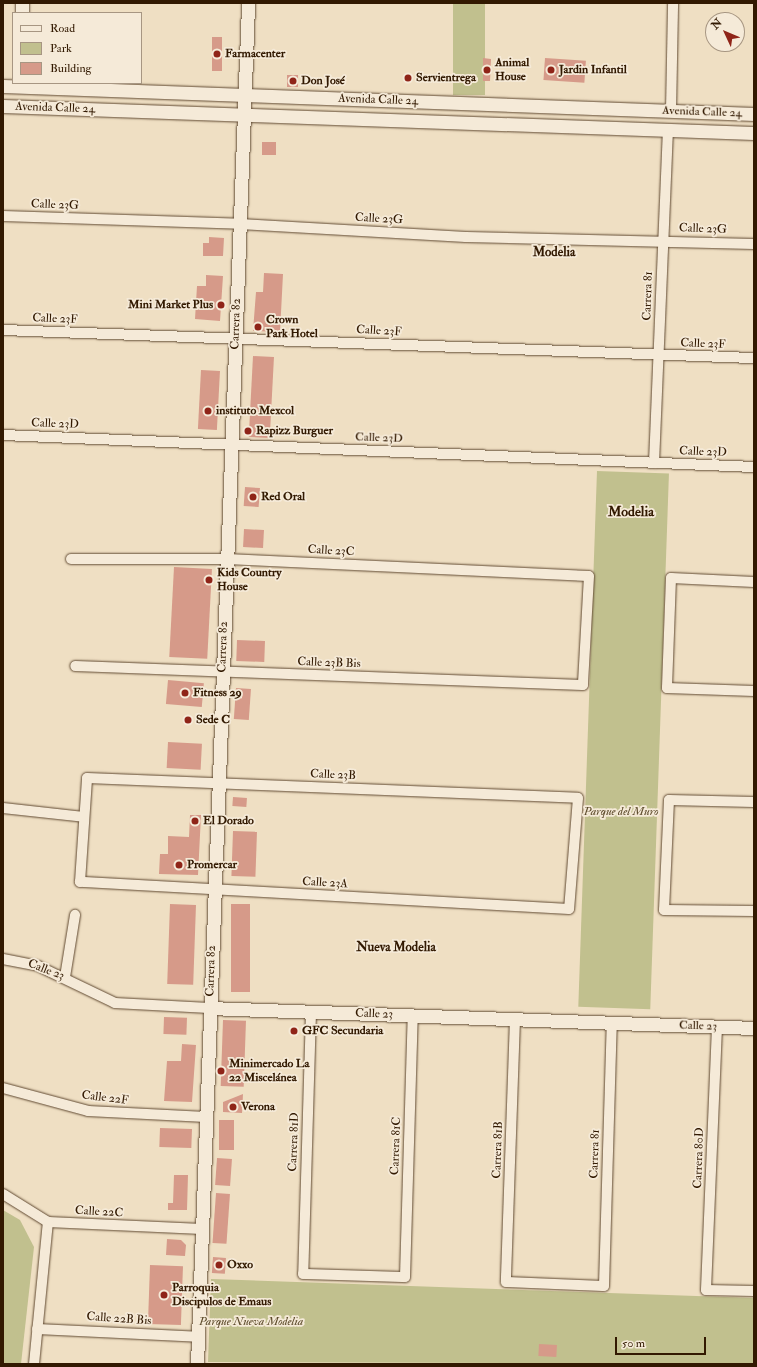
<!DOCTYPE html>
<html>
<head>
<meta charset="utf-8">
<style>
	body { margin:0 }
	#map { position:relative; width:757px; height:1367px; overflow:hidden; background:#efdfc3; font-family:"IM FELL Double Pica",serif }
	div>[style] { position:absolute }
	.green>* { inset:0; background:#c1c08e; transform-origin:0 0 }
	.building>* { inset:0; background:#d69a89; transform-origin:0 0 }
	.roads { filter:drop-shadow(0 0 1px #614a32) drop-shadow(0 0 1px #614a32) }
	.street>* { height:10px; margin:-5px; padding:0 5px; transform-origin:5px; border-radius:5px; background:#f5ead8 }
	.secondary>* { height:13px; margin:-6.5px; padding:0 6.5px; transform-origin:6.5px; border-radius:6.5px; background:#f5ead8 }
	.dots>* { width:11px; height:11px; translate:-50% -50%; box-sizing:border-box; border:2px solid #f5ead8; border-radius:50% }
	span { translate:-50% -50%; white-space:nowrap; text-align:center; line-height:1.15; -webkit-text-stroke:3.5px #f5ead8; paint-order:stroke }
	.poi-label { font-size:12px; color:#321901; font-weight:700 }
	.left { translate:0 -50%; text-align:left }
	.right { translate:-100% -50%; text-align:right }
	.street-label { font-size:12px; color:#321901 }
	.park-label { font-size:12px; color:#5d4b2b; font-style:italic }
	.neighbourhood-label { font-size:13px; color:#321901; font-weight:700 }
	.quarter-label { font-size:14px; color:#321901; font-weight:700 }
	.frame { position:absolute; inset:0; border:4px solid #321901; pointer-events:none }
	.legend { position:absolute; left:12px; top:12px; width:130px; height:72px; box-sizing:border-box; background:#f5ead8; border:1px solid #a79682; margin:0; padding:5px 7px; list-style:none; font-size:12px; color:#321901 }
	.legend li { display:flex; align-items:center; gap:8px; height:20px }
	.legend b { width:20px; border:1px solid #a79682 }
	.north { position:absolute; left:705px; top:12px; width:40px; height:40px; box-sizing:border-box; background:#f5ead8; border:1px solid #a79682; border-radius:50%; rotate:314deg; font-size:11px; font-weight:700; line-height:16px; text-align:center; color:#321901 }
	.north::after { content:''; display:block; margin:auto; width:14px; height:18px; background:#8f2418; clip-path:polygon(50% 0,100% 100%,50% 72%,0 100%) }
	.scale { position:absolute; left:615px; top:1337px; width:91px; height:18px; box-sizing:border-box; border:2px solid #321901; border-top:0; padding-left:5px; font-size:12px; line-height:14px; white-space:nowrap; color:#321901; -webkit-text-stroke:3px #f5ead8; paint-order:stroke }
</style>
</head>
<body>
<div id="map">
	<div class="green">
		<i style="left:453px;top:3px;width:32px;height:92px"></i>
		<i style="left:597px;top:471px;width:72px;height:536px;rotate:2deg"></i>
		<i style="clip-path:polygon(3px 1210px,20px 1220px,34px 1247px,21px 1364px,3px 1364px)"></i>
		<i style="clip-path:polygon(211px 1279px,754px 1298px,754px 1364px,208px 1362px)"></i>
	</div>
	<div class="building">
		<i style="left:212px;top:37px;width:10px;height:34px"></i>
		<i style="clip-path:polygon(483px 58px,491px 59px,490px 81px,483px 81px)"></i>
		<i style="left:545px;top:58px;width:41px;height:22px;rotate:4deg"></i>
		<i style="left:287px;top:75px;width:11px;height:12px"></i>
		<i style="left:262px;top:142px;width:14px;height:13px"></i>
		<i style="clip-path:polygon(209px 237px,224px 238px,223px 256px,203px 256px,203px 243px,209px 243px)"></i>
		<i style="clip-path:polygon(264px 273px,283px 274px,280px 332px,253px 331px,256px 292px,263px 292px)"></i>
		<i style="clip-path:polygon(206px 275px,223px 276px,220px 321px,195px 319px,197px 286px,206px 286px)"></i>
		<i style="left:253px;top:356px;width:21px;height:81px;rotate:3deg"></i>
		<i style="left:201px;top:370px;width:19px;height:59px;rotate:3deg"></i>
		<i style="left:245px;top:487px;width:15px;height:19px;rotate:4deg"></i>
		<i style="left:244px;top:529px;width:20px;height:18px;rotate:3deg"></i>
		<i style="left:174px;top:567px;width:38px;height:90px;rotate:3deg"></i>
		<i style="left:237px;top:640px;width:28px;height:21px;rotate:2deg"></i>
		<i style="left:168px;top:680px;width:36px;height:24px;rotate:5deg"></i>
		<i style="left:236px;top:688px;width:15px;height:31px;rotate:4deg"></i>
		<i style="left:168px;top:742px;width:34px;height:26px;rotate:3deg"></i>
		<i style="left:233px;top:797px;width:14px;height:9px;rotate:4deg"></i>
		<i style="clip-path:polygon(190px 815px,201px 815px,198px 875px,159px 874px,160px 854px,168px 854px,168px 836px,189px 837px)"></i>
		<i style="left:233px;top:831px;width:24px;height:45px;rotate:2deg"></i>
		<i style="left:170px;top:904px;width:26px;height:80px;rotate:2deg"></i>
		<i style="left:231px;top:904px;width:19px;height:88px"></i>
		<i style="left:164px;top:1017px;width:23px;height:17px;rotate:2deg"></i>
		<i style="left:223px;top:1020px;width:23px;height:66px;rotate:2deg"></i>
		<i style="clip-path:polygon(182px 1044px,196px 1045px,192px 1102px,164px 1101px,167px 1061px,181px 1061px)"></i>
		<i style="clip-path:polygon(243px 1094px,242px 1113px,223px 1112px,223px 1102px)"></i>
		<i style="left:219px;top:1120px;width:15px;height:30px"></i>
		<i style="left:160px;top:1128px;width:32px;height:19px;rotate:2deg"></i>
		<i style="left:217px;top:1158px;width:15px;height:27px;rotate:4deg"></i>
		<i style="clip-path:polygon(174px 1175px,188px 1175px,187px 1210px,168px 1210px,168px 1203px,173px 1203px)"></i>
		<i style="left:216px;top:1193px;width:14px;height:50px;rotate:4deg"></i>
		<i style="clip-path:polygon(167px 1239px,181px 1240px,186px 1245px,185px 1256px,166px 1255px)"></i>
		<i style="left:213px;top:1257px;width:13px;height:16px;rotate:4deg"></i>
		<i style="left:150px;top:1265px;width:33px;height:59px;rotate:2deg"></i>
		<i style="left:539px;top:1344px;width:18px;height:12px;rotate:3deg"></i>
	</div>
	<div class="roads">
		<div class="street">
			<i style="left:671px;top:111px;width:108px;rotate:-88.9deg"></i>
			<i style="left:3px;top:216px;width:237px;rotate:1.9deg"></i>
			<i style="left:240px;top:224px;width:226px;rotate:3.3deg"></i>
			<i style="left:466px;top:237px;width:288px;rotate:1.4deg"></i>
			<i style="left:3px;top:330px;width:752px;rotate:2.14deg"></i>
			<i style="left:3px;top:435px;width:752px;rotate:2.44deg"></i>
			<i style="left:654px;top:463px;width:333px;rotate:-87.6deg"></i>
			<i style="left:71px;top:559px;width:156px"></i>
			<i style="left:227px;top:559px;width:362px;rotate:2.7deg"></i>
			<i style="left:589px;top:576px;width:109px;rotate:93.2deg"></i>
			<i style="left:583px;top:685px;width:508px;rotate:-177.86deg"></i>
			<i style="left:754px;top:582px;width:83px;rotate:-177.2deg"></i>
			<i style="left:671px;top:578px;width:110px;rotate:92.1deg"></i>
			<i style="left:667px;top:688px;width:87px;rotate:2deg"></i>
			<i style="left:87px;top:778px;width:491px;rotate:2.3deg"></i>
			<i style="left:578px;top:798px;width:111px;rotate:94.6deg"></i>
			<i style="left:569px;top:909px;width:490px;rotate:-176.8deg"></i>
			<i style="left:80px;top:882px;width:104px;rotate:-86.1deg"></i>
			<i style="left:754px;top:802px;width:85px;rotate:-178.7deg"></i>
			<i style="left:669px;top:800px;width:110px;rotate:92.6deg"></i>
			<i style="left:664px;top:910px;width:90px;rotate:0.6deg"></i>
			<i style="left:3px;top:808px;width:81px;rotate:6.3deg"></i>
			<i style="left:3px;top:959px;width:36px;rotate:11deg"></i>
			<i style="left:38px;top:966px;width:85px;rotate:25.7deg"></i>
			<i style="left:115px;top:1003px;width:94px;rotate:3deg"></i>
			<i style="left:65px;top:977px;width:63px;rotate:-80.8deg"></i>
			<i style="left:311px;top:1012px;width:262px;rotate:91.7deg"></i>
			<i style="left:303px;top:1274px;width:102px;rotate:1.7deg"></i>
			<i style="left:405px;top:1277px;width:262px;rotate:-88.3deg"></i>
			<i style="left:515px;top:1019px;width:263px;rotate:92deg"></i>
			<i style="left:506px;top:1282px;width:98px;rotate:2.3deg"></i>
			<i style="left:604px;top:1286px;width:263px;rotate:-88.3deg"></i>
			<i style="left:717px;top:1027px;width:263px;rotate:92.4deg"></i>
			<i style="left:706px;top:1290px;width:48px;rotate:1.2deg"></i>
			<i style="left:3px;top:1088px;width:88px;rotate:15.1deg"></i>
			<i style="left:88px;top:1111px;width:118px;rotate:2.9deg"></i>
			<i style="left:3px;top:1194px;width:53px;rotate:31.9deg"></i>
			<i style="left:48px;top:1222px;width:154px;rotate:2.6deg"></i>
			<i style="left:37px;top:1329px;width:161px;rotate:2.8deg"></i>
			<i style="left:34px;top:1364px;width:143px;rotate:-84.4deg"></i>
		</div>
		<div class="secondary">
			<i style="left:22px;top:13px;width:10px;rotate:-90deg"></i>
			<i style="left:3px;top:86px;width:752px;rotate:2.14deg"></i>
			<i style="left:3px;top:106px;width:751px;rotate:2.06deg"></i>
			<i style="left:209px;top:1008px;width:545px;rotate:2.1deg"></i>
			<i style="left:197px;top:1364px;width:1362px;rotate:-87.85deg"></i>
		</div>
	</div>
	<div class="dots">
		<i style="left:217px;top:54px;background:#8f2418"></i>
		<i style="left:487px;top:70px;background:#8f2418"></i>
		<i style="left:551px;top:70px;background:#8f2418"></i>
		<i style="left:408px;top:78px;background:#8f2418"></i>
		<i style="left:293px;top:81px;background:#8f2418"></i>
		<i style="left:221px;top:305px;background:#8f2418"></i>
		<i style="left:258px;top:327px;background:#8f2418"></i>
		<i style="left:208px;top:411px;background:#8f2418"></i>
		<i style="left:248px;top:431px;background:#8f2418"></i>
		<i style="left:253px;top:497px;background:#8f2418"></i>
		<i style="left:209px;top:580px;background:#8f2418"></i>
		<i style="left:185px;top:693px;background:#8f2418"></i>
		<i style="left:188px;top:720px;background:#8f2418"></i>
		<i style="left:195px;top:821px;background:#8f2418"></i>
		<i style="left:179px;top:865px;background:#8f2418"></i>
		<i style="left:294px;top:1031px;background:#8f2418"></i>
		<i style="left:221px;top:1071px;background:#8f2418"></i>
		<i style="left:233px;top:1107px;background:#8f2418"></i>
		<i style="left:219px;top:1265px;background:#8f2418"></i>
		<i style="left:164px;top:1295px;background:#8f2418"></i>
	</div>
	<div class="poi-label">
		<span class="left" style="left:225px;top:54px">Farmacenter</span>
		<span class="left" style="left:495px;top:70px">Animal<br>House</span>
		<span class="left" style="left:559px;top:70px">Jardin Infantil</span>
		<span class="left" style="left:416px;top:78px">Servientrega</span>
		<span class="left" style="left:301px;top:81px">Don José</span>
		<span class="right" style="left:213px;top:305px">Mini Market Plus</span>
		<span class="left" style="left:266px;top:327px">Crown<br>Park Hotel</span>
		<span class="left" style="left:216px;top:411px">instituto Mexcol</span>
		<span class="left" style="left:256px;top:431px">Rapizz Burguer</span>
		<span class="left" style="left:261px;top:497px">Red Oral</span>
		<span class="left" style="left:217px;top:580px">Kids Country<br>House</span>
		<span class="left" style="left:193px;top:693px">Fitness 29</span>
		<span class="left" style="left:196px;top:720px">Sede C</span>
		<span class="left" style="left:203px;top:821px">El Dorado</span>
		<span class="left" style="left:187px;top:865px">Promercar</span>
		<span class="left" style="left:302px;top:1031px">GFC Secundaria</span>
		<span class="left" style="left:229px;top:1071px">Minimercado La<br>22 Miscelánea</span>
		<span class="left" style="left:241px;top:1107px">Verona</span>
		<span class="left" style="left:227px;top:1265px">Oxxo</span>
		<span class="left" style="left:172px;top:1295px">Parroquia<br>Discipulos de Emaus</span>
	</div>
	<div class="street-label">
		<span style="left:378px;top:100px;rotate:2deg">Avenida Calle 24</span>
		<span style="left:55px;top:108px;rotate:2deg">Avenida Calle 24</span>
		<span style="left:702px;top:112px;rotate:2deg">Avenida Calle 24</span>
		<span style="left:55px;top:205px;rotate:2deg">Calle 23G</span>
		<span style="left:379px;top:219px;rotate:3deg">Calle 23G</span>
		<span style="left:703px;top:229px;rotate:2deg">Calle 23G</span>
		<span style="left:648px;top:296px;rotate:-88deg">Carrera 81</span>
		<span style="left:55px;top:319px;rotate:2deg">Calle 23F</span>
		<span style="left:236px;top:324px;rotate:-88deg">Carrera 82</span>
		<span style="left:379px;top:331px;rotate:3deg">Calle 23F</span>
		<span style="left:703px;top:344px;rotate:2deg">Calle 23F</span>
		<span style="left:55px;top:424px;rotate:2deg">Calle 23D</span>
		<span style="left:379px;top:438px;rotate:2deg">Calle 23D</span>
		<span style="left:703px;top:452px;rotate:2deg">Calle 23D</span>
		<span style="left:331px;top:551px;rotate:3deg">Calle 23C</span>
		<span style="left:223px;top:647px;rotate:-88deg">Carrera 82</span>
		<span style="left:329px;top:663px;rotate:2deg">Calle 23B Bis</span>
		<span style="left:333px;top:775px;rotate:2deg">Calle 23B</span>
		<span style="left:325px;top:883px;rotate:3deg">Calle 23A</span>
		<span style="left:46px;top:970px;rotate:21deg">Calle 23</span>
		<span style="left:211px;top:971px;rotate:-88deg">Carrera 82</span>
		<span style="left:374px;top:1014px;rotate:2deg">Calle 23</span>
		<span style="left:698px;top:1026px;rotate:2deg">Calle 23</span>
		<span style="left:105px;top:1098px;rotate:7deg">Calle 22F</span>
		<span style="left:294px;top:1142px;rotate:-88deg">Carrera 81D</span>
		<span style="left:396px;top:1146px;rotate:-88deg">Carrera 81C</span>
		<span style="left:498px;top:1150px;rotate:-88deg">Carrera 81B</span>
		<span style="left:595px;top:1154px;rotate:-88deg">Carrera 81</span>
		<span style="left:699px;top:1158px;rotate:-88deg">Carrera 80D</span>
		<span style="left:99px;top:1212px;rotate:3deg">Calle 22C</span>
		<span style="left:119px;top:1319px;rotate:4deg">Calle 22B Bis</span>
	</div>
	<div class="park-label">
		<span style="left:621px;top:812px">Parque del Muro</span>
		<span style="left:251px;top:1322px">Parque Nueva Modelia</span>
	</div>
	<div class="neighbourhood-label">
		<span style="left:554px;top:252px">Modelia</span>
		<span style="left:396px;top:947px">Nueva Modelia</span>
	</div>
	<div class="quarter-label">
		<span style="left:631px;top:512px">Modelia</span>
	</div>
	<div class="frame"></div>
	<ul class="legend">
	<li><b style="height:5px;background:#f5ead8"></b>Road</li>
	<li><b style="height:11px;background:#c1c08e"></b>Park</li>
	<li><b style="height:11px;background:#d69a89"></b>Building</li>
	</ul>
	<div class="north">N</div>
	<div class="scale">50 m</div>
</div>
</body>
</html>
